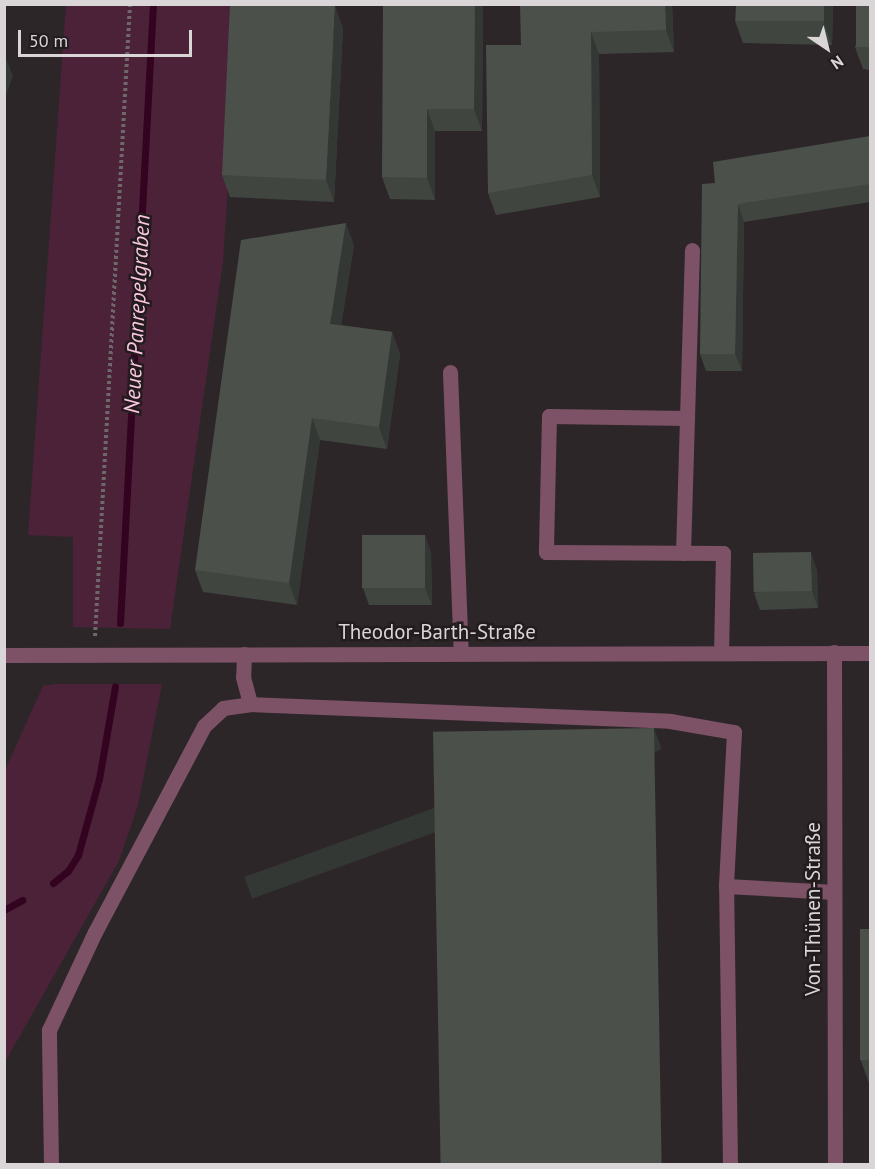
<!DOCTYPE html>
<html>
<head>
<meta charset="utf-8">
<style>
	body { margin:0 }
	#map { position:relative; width:875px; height:1169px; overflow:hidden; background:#2d2629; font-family:"PT Sans",sans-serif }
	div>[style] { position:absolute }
	.green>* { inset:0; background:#4b2238 }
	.stream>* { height:7px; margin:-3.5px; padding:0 3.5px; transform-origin:3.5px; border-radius:3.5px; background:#330320 }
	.path>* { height:4px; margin-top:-2px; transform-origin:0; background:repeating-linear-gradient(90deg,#6e686a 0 3px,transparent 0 6px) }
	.minor>* { height:15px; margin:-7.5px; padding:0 7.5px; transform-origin:7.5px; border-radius:7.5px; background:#7d5267 }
	.wall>* { inset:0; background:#404540 }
	.shaded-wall>* { inset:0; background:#343834; transform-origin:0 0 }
	.building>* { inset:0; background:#4b504a; transform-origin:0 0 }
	span { translate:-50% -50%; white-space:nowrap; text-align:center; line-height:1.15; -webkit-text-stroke:5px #231c1f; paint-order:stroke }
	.street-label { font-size:21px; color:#dad5d7 }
	.water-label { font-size:22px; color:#fdc7e1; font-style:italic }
	.frame { position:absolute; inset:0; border:6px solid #dad5d7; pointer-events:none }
	.north { position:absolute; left:797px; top:18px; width:60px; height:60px; -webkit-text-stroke:4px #231c1f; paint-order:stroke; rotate:145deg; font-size:16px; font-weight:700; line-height:24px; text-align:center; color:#dad5d7 }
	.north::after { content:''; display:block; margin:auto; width:21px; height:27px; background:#dad5d7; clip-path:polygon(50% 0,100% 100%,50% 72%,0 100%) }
	.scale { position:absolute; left:18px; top:30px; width:174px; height:27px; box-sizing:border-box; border:3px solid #dad5d7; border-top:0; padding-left:8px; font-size:18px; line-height:21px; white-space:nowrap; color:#dad5d7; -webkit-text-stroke:4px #231c1f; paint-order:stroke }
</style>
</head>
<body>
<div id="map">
	<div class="green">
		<i style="clip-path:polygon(66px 5px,240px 5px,223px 262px,170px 629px,73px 627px,73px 537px,28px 535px)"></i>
		<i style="clip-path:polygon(55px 684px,162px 684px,138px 805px,119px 861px,5px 1062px,5px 770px,43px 686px)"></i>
	</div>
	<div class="stream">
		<i style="left:120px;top:623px;width:620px;rotate:-86.95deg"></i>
		<i style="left:53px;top:883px;width:19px;rotate:-39deg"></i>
		<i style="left:68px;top:871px;width:19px;rotate:-58deg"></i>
		<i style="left:78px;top:855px;width:79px;rotate:-74.6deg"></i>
		<i style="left:99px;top:779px;width:94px;rotate:-80.2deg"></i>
		<i style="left:4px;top:910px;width:21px;rotate:-29deg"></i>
	</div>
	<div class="path">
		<i style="left:95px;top:636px;width:633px;rotate:-86.83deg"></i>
	</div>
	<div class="minor">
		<i style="left:450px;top:372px;width:281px;rotate:87.8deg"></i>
		<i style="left:687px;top:418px;width:168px;rotate:-88.3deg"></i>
		<i style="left:683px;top:553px;width:135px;rotate:-88.3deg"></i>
		<i style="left:687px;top:418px;width:138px;rotate:-179.2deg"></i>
		<i style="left:549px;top:416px;width:136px;rotate:91.3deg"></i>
		<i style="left:546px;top:552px;width:177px;rotate:0.3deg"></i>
		<i style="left:723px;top:553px;width:100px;rotate:91.1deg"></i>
		<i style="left:834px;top:652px;width:512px;rotate:89.89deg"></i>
		<i style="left:244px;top:654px;width:23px;rotate:92deg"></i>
		<i style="left:243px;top:677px;width:28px;rotate:75deg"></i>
		<i style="left:250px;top:704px;width:420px;rotate:2.3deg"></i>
		<i style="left:670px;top:721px;width:65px;rotate:9.8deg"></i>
		<i style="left:734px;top:732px;width:154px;rotate:93deg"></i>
		<i style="left:4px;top:655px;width:866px;rotate:-0.13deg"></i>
		<i style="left:51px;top:1164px;width:134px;rotate:-90.9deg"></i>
		<i style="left:49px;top:1030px;width:108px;rotate:-64.9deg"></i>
		<i style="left:95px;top:932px;width:233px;rotate:-62.1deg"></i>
		<i style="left:204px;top:726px;width:26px;rotate:-43deg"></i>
		<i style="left:223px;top:708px;width:27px;rotate:-8deg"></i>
		<i style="left:730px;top:1164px;width:278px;rotate:-90.8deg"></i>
		<i style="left:726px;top:886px;width:108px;rotate:3.2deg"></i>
	</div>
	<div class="wall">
		<i style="clip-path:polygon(483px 4px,482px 131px,435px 131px,435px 200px,390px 199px,382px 177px)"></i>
		<i style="clip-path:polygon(672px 4px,674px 52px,599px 54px,600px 197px,496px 215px,488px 193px,521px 45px)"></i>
		<i style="clip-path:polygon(736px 4px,833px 4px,832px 45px,743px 43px,735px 21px)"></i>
		<i style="clip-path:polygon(870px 4px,870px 70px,863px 69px,855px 47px)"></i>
		<i style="clip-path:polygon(343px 28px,334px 202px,230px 197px,222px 175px)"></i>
		<i style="clip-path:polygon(870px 136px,870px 202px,744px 222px,742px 371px,706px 371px,700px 354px,715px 183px)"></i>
		<i style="clip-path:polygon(354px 245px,341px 325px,392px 332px,400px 354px,387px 449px,320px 440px,297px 605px,203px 592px,195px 570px)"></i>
		<i style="clip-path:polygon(431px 552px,432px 605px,369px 605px,363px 588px)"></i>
		<i style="clip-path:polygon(817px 570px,818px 608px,760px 610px,754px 593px)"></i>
		<i style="clip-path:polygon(870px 929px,870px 1083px,869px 1083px,861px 1061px)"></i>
	</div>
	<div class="shaded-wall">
		<i style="clip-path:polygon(475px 4px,483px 4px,482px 131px,474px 109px)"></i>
		<i style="clip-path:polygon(665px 4px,672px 4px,674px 52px,666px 30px)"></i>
		<i style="clip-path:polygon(824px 4px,833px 4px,832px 45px,824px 23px)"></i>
		<i style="clip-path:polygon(335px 6px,343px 28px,334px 202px,326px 180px)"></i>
		<i style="clip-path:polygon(591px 32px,599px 54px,600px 197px,592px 175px)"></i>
		<i style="clip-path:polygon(6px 59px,13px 76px,4px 100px,4px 65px)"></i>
		<i style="clip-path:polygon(427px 109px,435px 131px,435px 200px,427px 178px)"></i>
		<i style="clip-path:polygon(738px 204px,744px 222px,742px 371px,735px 354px)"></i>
		<i style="clip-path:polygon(346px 223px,354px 245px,338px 346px,330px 324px)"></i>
		<i style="clip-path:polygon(392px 332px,400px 354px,387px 449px,379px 427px)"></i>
		<i style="clip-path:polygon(312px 418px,320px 440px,297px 605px,289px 583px)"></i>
		<i style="clip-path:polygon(425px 535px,431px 552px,432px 605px,425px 588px)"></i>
		<i style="clip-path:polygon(811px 552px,817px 570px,818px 608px,812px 591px)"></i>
		<i style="left:654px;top:728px;width:23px;height:436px;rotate:70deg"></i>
	</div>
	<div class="building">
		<i style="clip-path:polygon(230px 4px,295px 4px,335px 6px,326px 180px,222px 175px)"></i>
		<i style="clip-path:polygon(383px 4px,475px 4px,474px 109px,427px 109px,427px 178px,382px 177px)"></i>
		<i style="clip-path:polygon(520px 4px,665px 4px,666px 30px,591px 32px,592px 175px,488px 193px,486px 45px,521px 45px)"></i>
		<i style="left:736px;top:4px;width:88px;height:17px"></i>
		<i style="left:856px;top:4px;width:14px;height:43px"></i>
		<i style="clip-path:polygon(870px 136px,870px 184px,738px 204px,735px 354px,700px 354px,702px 184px,715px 183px,713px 162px)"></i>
		<i style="clip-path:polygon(346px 223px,330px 324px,392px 332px,379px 427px,312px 418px,289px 583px,195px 570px,241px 240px)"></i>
		<i style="left:425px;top:535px;width:53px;height:63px;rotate:90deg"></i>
		<i style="left:811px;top:552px;width:39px;height:58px;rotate:89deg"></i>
		<i style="left:654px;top:728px;width:436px;height:221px;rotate:89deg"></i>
		<i style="left:870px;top:929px;width:131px;height:10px;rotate:90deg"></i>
	</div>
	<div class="street-label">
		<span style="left:437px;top:632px">Theodor-Barth-Straße</span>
		<span style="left:813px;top:909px;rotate:-90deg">Von-Thünen-Straße</span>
	</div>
	<div class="water-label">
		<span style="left:137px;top:314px;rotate:-87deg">Neuer Panrepelgraben</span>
	</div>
	<div class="frame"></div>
	<div class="north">N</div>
	<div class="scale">50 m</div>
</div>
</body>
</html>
